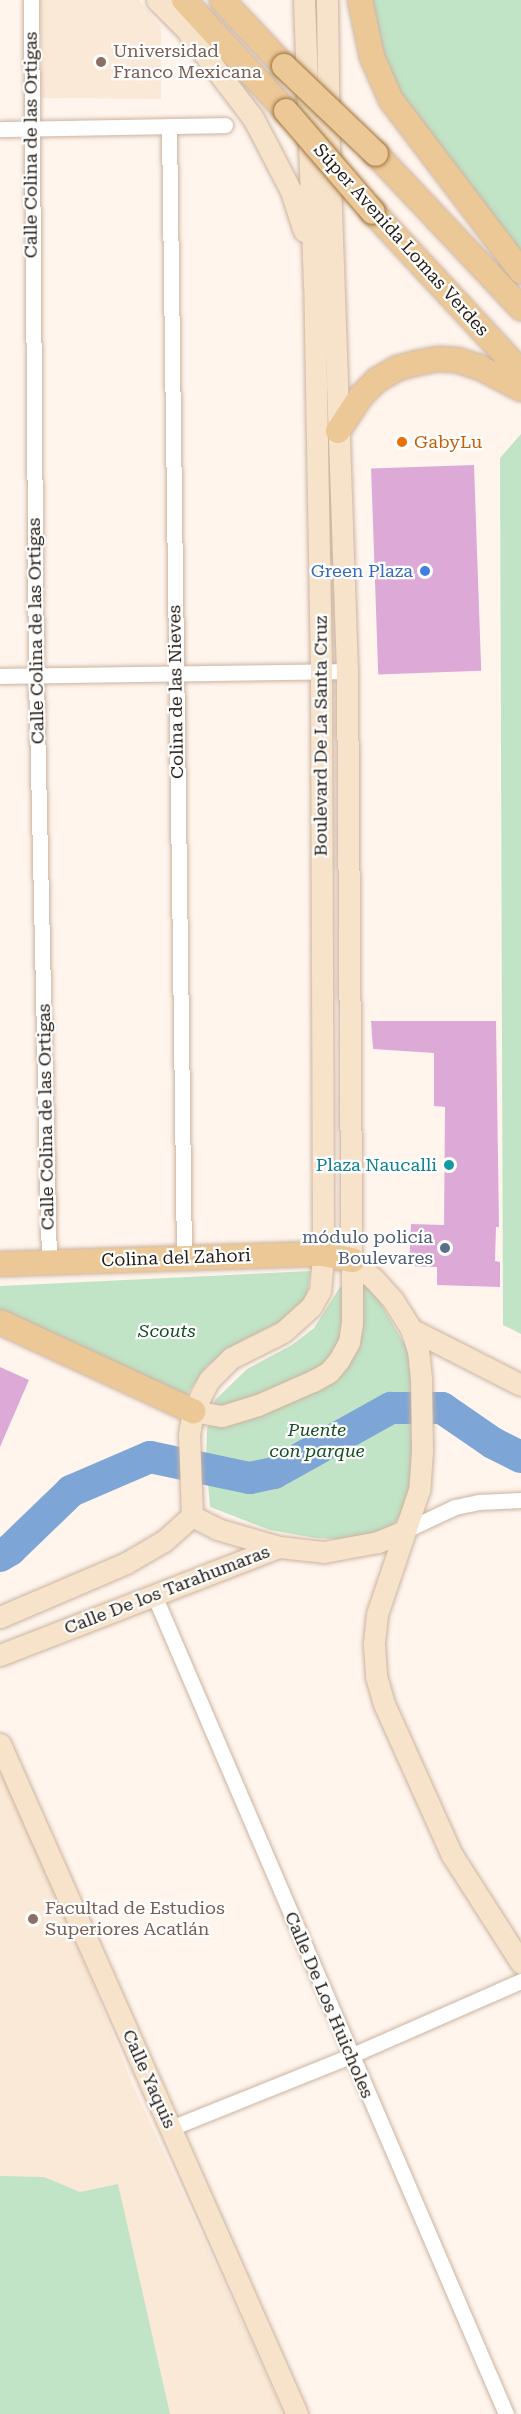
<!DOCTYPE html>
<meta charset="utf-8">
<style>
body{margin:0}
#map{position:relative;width:521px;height:2414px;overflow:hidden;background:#fff5ed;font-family:"Roboto Serif",serif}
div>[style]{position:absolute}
.education>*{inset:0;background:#fbe9d8}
.green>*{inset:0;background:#c1e3c6}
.river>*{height:32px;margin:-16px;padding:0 16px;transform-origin:16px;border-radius:16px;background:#7da5d6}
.building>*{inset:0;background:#ddaad8;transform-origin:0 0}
.roads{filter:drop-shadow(0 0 2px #cbb4a1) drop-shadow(0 0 2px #cbb4a1)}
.minor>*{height:15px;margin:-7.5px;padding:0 7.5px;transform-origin:7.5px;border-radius:7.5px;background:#fff}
.secondary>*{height:21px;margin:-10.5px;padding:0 10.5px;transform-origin:10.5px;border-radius:10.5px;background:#f6e3ca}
.primary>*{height:24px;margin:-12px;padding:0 12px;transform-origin:12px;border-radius:12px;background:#ecc896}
.bridges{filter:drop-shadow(0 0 2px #9e733b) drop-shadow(0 0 2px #9e733b)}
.primary-bridge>*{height:24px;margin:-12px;padding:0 12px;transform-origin:12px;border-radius:12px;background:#ecc896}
.dots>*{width:16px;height:16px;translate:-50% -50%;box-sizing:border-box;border:3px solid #fff;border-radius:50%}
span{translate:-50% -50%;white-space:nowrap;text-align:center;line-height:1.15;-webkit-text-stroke:4.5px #fff;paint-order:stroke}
.education-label{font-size:18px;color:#785e54}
.left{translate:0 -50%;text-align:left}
.street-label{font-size:18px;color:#231b14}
.food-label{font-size:18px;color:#c56008}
.shop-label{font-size:18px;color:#366cbe}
.right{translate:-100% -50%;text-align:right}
.culture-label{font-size:18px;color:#0d838f}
.service-label{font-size:18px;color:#4e5e75}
.park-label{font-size:18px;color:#144e24;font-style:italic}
</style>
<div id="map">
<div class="education">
<i style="clip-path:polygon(40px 0,139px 0,161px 27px,161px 99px,42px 98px)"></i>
<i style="clip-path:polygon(0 1752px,133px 2085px,284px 2414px,0 2414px)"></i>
</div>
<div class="green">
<i style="clip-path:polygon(370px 0,521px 0,521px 265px,396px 99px)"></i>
<i style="clip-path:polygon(521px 434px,521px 1334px,503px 1325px,500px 458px)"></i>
<i style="clip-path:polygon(311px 1271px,306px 1300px,287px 1318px,240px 1342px,207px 1366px,185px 1397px,0 1314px,0 1286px)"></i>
<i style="clip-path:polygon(355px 1273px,375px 1293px,412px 1357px,412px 1489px,405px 1510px,392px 1526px,354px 1540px,315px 1538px,270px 1530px,210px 1507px,206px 1462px,207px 1429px,215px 1400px,247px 1369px,292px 1345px,314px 1328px,340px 1287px)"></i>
<i style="clip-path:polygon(0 2176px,44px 2177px,80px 2192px,118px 2184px,170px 2414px,0 2414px)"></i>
</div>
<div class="river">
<i style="left:0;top:1556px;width:12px;rotate:-31deg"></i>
<i style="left:10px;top:1550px;width:85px;rotate:-44deg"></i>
<i style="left:71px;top:1491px;width:86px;rotate:-23.3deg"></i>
<i style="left:150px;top:1457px;width:102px;rotate:11.9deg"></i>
<i style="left:250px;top:1478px;width:25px;rotate:-12deg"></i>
<i style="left:274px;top:1473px;width:134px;rotate:-29.1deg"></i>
<i style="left:391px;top:1408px;width:51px"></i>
<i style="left:442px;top:1408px;width:62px;rotate:34.5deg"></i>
<i style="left:493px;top:1443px;width:31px;rotate:27deg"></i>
</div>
<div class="building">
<i style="left:474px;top:465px;width:206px;height:103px;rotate:88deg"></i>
<i style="clip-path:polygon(371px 1021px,496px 1021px,499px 1227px,496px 1227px,495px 1261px,500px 1262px,500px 1287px,437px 1285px,437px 1267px,409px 1266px,411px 1224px,444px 1225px,445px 1107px,434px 1106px,434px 1053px,373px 1049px)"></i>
<i style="clip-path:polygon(0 1367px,29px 1380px,0 1447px)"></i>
</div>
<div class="roads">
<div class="minor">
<i style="left:31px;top:0;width:676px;rotate:89.58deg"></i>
<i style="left:36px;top:676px;width:586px;rotate:88.73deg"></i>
<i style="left:169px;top:126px;width:1132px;rotate:89.24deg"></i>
<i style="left:0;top:129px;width:225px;rotate:-1deg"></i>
<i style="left:0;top:676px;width:347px;rotate:-0.8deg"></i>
<i style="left:404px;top:1531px;width:56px;rotate:-25.2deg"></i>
<i style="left:455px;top:1507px;width:25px;rotate:-12deg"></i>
<i style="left:479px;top:1502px;width:42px;rotate:-2.7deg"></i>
<i style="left:154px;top:1595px;width:891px;rotate:66.74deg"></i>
<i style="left:171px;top:2128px;width:193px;rotate:-21.9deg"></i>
<i style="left:350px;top:2056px;width:187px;rotate:-23.7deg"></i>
</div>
<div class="secondary">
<i style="left:157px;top:0;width:59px;rotate:45deg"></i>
<i style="left:189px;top:34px;width:106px;rotate:52.7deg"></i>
<i style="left:253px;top:118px;width:82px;rotate:62.5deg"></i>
<i style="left:291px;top:191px;width:42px;rotate:72deg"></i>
<i style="left:352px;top:1260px;width:29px;rotate:41deg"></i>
<i style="left:374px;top:1279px;width:28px;rotate:48deg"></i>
<i style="left:393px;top:1300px;width:34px;rotate:58deg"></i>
<i style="left:411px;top:1329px;width:22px;rotate:72deg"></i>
<i style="left:418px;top:1350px;width:29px;rotate:84deg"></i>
<i style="left:421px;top:1379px;width:72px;rotate:89.2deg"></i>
<i style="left:422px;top:1451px;width:39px;rotate:94deg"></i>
<i style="left:419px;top:1490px;width:131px;rotate:108.7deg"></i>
<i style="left:377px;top:1614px;width:31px;rotate:96deg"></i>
<i style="left:374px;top:1645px;width:31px;rotate:86deg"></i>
<i style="left:376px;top:1676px;width:29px;rotate:74deg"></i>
<i style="left:384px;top:1704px;width:166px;rotate:65.8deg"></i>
<i style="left:452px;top:1855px;width:128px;rotate:57.4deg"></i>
<i style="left:411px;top:1329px;width:123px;rotate:27deg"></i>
<i style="left:193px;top:1411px;width:29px;rotate:10deg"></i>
<i style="left:222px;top:1416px;width:38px;rotate:-17deg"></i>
<i style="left:258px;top:1405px;width:60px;rotate:-23.6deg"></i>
<i style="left:313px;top:1381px;width:18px;rotate:-29deg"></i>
<i style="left:329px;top:1372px;width:16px;rotate:-50deg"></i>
<i style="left:339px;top:1360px;width:21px;rotate:-61deg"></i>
<i style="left:349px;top:1342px;width:18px;rotate:-81deg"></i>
<i style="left:352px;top:1324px;width:653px;rotate:-90.44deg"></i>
<i style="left:347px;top:671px;width:520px;rotate:-91.98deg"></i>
<i style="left:329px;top:151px;width:151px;rotate:-90.8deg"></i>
<i style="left:192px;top:1516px;width:81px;rotate:-92.1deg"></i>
<i style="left:189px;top:1435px;width:24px;rotate:-81deg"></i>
<i style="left:193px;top:1411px;width:18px;rotate:-63deg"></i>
<i style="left:201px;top:1395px;width:17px;rotate:-62deg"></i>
<i style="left:209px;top:1380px;width:31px;rotate:-45deg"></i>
<i style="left:231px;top:1358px;width:58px;rotate:-26.6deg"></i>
<i style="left:283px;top:1332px;width:38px;rotate:-42deg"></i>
<i style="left:311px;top:1307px;width:18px;rotate:-61deg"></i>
<i style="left:320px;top:1291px;width:37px;rotate:-85deg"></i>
<i style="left:323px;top:1254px;width:583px;rotate:-90.2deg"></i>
<i style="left:321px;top:671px;width:386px;rotate:-91deg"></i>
<i style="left:314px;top:285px;width:285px;rotate:-92deg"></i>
<i style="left:192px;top:1516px;width:28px;rotate:27deg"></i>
<i style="left:217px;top:1529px;width:65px;rotate:16.2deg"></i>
<i style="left:279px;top:1547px;width:45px;rotate:6.3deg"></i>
<i style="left:324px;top:1552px;width:55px;rotate:-10.5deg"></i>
<i style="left:378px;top:1542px;width:28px;rotate:-23deg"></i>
<i style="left:0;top:1617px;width:137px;rotate:-23.2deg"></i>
<i style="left:126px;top:1563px;width:44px;rotate:-30.1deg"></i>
<i style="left:164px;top:1541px;width:38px;rotate:-42deg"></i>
<i style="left:0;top:1655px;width:299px;rotate:-21.2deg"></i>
<i style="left:0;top:1744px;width:733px;rotate:66.09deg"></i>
</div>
<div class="primary">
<i style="left:184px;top:0;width:151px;rotate:47.4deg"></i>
<i style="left:222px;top:0;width:91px;rotate:46.8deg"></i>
<i style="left:360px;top:0;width:58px;rotate:78.1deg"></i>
<i style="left:372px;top:57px;width:47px;rotate:66.2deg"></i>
<i style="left:391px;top:100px;width:215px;rotate:52.8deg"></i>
<i style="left:376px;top:154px;width:212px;rotate:46.7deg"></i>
<i style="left:373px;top:212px;width:218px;rotate:47.2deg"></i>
<i style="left:338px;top:431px;width:42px;rotate:-56.7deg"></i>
<i style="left:361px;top:396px;width:23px;rotate:-45deg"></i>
<i style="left:377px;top:380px;width:24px;rotate:-30deg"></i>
<i style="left:398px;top:368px;width:20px;rotate:-15deg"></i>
<i style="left:417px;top:363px;width:21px;rotate:-11deg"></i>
<i style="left:438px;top:359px;width:19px;rotate:3deg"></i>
<i style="left:457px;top:360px;width:25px;rotate:18deg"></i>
<i style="left:481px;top:368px;width:45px;rotate:27.7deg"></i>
<i style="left:0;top:1264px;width:323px;rotate:-1.8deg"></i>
<i style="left:323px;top:1254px;width:30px;rotate:12deg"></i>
<i style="left:0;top:1322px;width:213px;rotate:24.8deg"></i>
</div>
</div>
<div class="bridges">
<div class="primary-bridge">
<i style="left:284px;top:66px;width:127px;rotate:43.7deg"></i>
<i style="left:286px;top:111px;width:133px;rotate:49.3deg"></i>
</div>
</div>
<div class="dots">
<i style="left:101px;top:62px;background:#8d6e63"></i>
<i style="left:402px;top:442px;background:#e8710a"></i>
<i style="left:425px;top:571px;background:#3f7fe0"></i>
<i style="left:449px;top:1165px;background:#0f9aa8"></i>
<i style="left:445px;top:1248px;background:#5c6f8a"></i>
<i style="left:33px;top:1919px;background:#8d6e63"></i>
</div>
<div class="education-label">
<span class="left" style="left:113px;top:62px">Universidad<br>Franco Mexicana</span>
<span class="left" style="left:45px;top:1919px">Facultad de Estudios<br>Superiores Acatlán</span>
</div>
<div class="street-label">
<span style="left:31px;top:145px;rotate:-90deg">Calle Colina de las Ortigas</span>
<span style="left:401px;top:240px;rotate:48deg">Súper Avenida Lomas Verdes</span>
<span style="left:36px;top:631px;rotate:-91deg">Calle Colina de las Ortigas</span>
<span style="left:176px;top:692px;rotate:-91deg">Colina de las Nieves</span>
<span style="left:321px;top:736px;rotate:-90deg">Boulevard De La Santa Cruz</span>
<span style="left:46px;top:1117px;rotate:-91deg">Calle Colina de las Ortigas</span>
<span style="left:176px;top:1258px;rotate:-2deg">Colina del Zahori</span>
<span style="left:167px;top:1590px;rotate:-21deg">Calle De los Tarahumaras</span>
<span style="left:329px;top:2005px;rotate:67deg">Calle De Los Huicholes</span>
<span style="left:149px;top:2079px;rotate:66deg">Calle Yaquis</span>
</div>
<div class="food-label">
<span class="left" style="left:414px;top:442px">GabyLu</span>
</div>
<div class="shop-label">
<span class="right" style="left:413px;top:571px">Green Plaza</span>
</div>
<div class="culture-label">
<span class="right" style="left:437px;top:1165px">Plaza Naucalli</span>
</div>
<div class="service-label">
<span class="right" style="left:433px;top:1248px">módulo policía<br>Boulevares</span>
</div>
<div class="park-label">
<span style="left:167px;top:1331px">Scouts</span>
<span style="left:317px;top:1441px">Puente<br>con parque</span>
</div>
</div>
